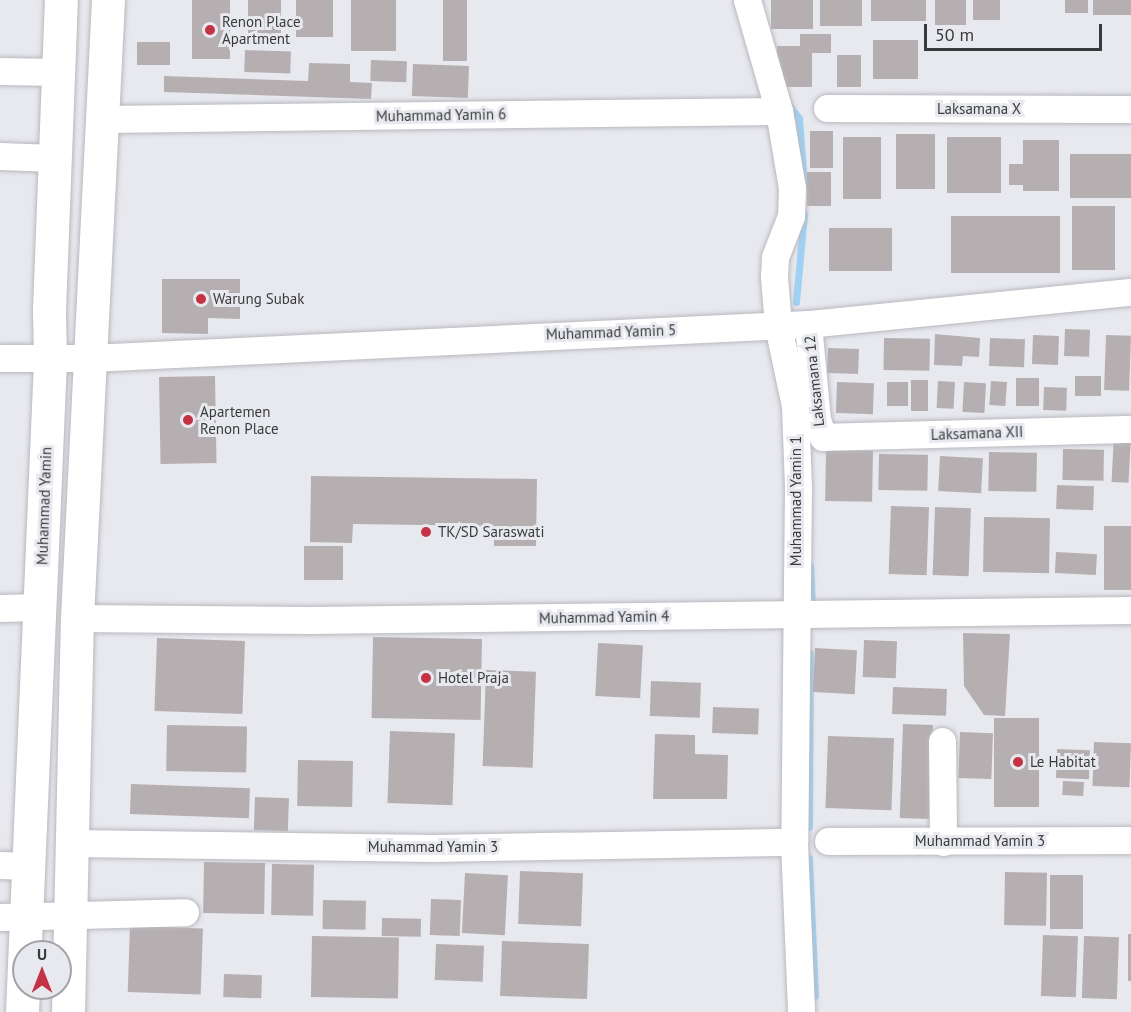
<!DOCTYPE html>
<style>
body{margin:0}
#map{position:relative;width:1131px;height:1012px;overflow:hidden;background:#e8e9ef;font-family:"PT Sans",sans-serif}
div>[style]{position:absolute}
.stream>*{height:7px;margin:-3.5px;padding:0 3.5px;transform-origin:3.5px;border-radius:3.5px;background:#9fd1f3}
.building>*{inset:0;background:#b6afb2;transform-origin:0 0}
.roads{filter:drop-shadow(0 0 2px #b8b8be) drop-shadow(0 0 2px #b8b8be)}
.minor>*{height:27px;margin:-13.5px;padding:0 13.5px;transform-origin:13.5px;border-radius:13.5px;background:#fff}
.major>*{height:33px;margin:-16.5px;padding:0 16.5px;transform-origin:16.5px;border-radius:16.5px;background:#fff}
.dots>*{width:16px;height:16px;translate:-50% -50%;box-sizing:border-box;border:3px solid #e8e9ef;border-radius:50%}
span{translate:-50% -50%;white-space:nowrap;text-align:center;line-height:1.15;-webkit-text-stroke:6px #e8e9ef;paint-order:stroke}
.poi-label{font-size:15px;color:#393a3c}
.left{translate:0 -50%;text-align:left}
.street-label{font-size:15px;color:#393a3c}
.north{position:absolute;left:12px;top:940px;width:60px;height:60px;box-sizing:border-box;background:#e8e9ef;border:2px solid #a2a3a7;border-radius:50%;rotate:0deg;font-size:16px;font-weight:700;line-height:24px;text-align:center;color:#393a3c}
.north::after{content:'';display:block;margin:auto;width:21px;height:27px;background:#c33345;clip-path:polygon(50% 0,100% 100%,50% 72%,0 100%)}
.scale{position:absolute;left:924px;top:24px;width:178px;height:27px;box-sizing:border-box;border:3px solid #393a3c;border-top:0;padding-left:8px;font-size:18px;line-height:21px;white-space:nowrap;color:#393a3c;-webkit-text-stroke:4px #e8e9ef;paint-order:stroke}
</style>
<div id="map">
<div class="stream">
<i style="left:788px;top:104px;width:18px;rotate:52deg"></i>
<i style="left:799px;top:118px;width:67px;rotate:85.7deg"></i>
<i style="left:796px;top:302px;width:88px;rotate:-84.8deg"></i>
<i style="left:810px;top:565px;width:35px;rotate:87deg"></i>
<i style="left:809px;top:827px;width:174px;rotate:-89.7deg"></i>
<i style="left:809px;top:858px;width:138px;rotate:87.5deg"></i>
</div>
<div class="building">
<i style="left:192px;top:0;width:38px;height:59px"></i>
<i style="left:248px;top:0;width:33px;height:41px"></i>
<i style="left:296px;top:0;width:37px;height:37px"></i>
<i style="left:351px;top:0;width:45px;height:51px"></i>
<i style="left:443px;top:0;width:24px;height:61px"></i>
<i style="left:771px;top:0;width:42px;height:29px"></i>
<i style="left:820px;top:0;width:42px;height:26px"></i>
<i style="left:871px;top:0;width:55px;height:21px"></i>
<i style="left:935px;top:0;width:31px;height:25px"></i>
<i style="left:973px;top:0;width:27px;height:20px"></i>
<i style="left:1065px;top:0;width:23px;height:13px"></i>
<i style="left:1093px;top:0;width:38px;height:15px"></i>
<i style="clip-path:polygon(800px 34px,831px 34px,831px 53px,812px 53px,812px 87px,777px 87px,777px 46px,800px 46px)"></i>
<i style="left:873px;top:40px;width:45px;height:39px"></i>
<i style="left:137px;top:42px;width:33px;height:23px"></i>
<i style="left:245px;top:50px;width:46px;height:22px;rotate:2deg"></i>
<i style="left:837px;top:55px;width:24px;height:32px"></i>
<i style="left:371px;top:60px;width:36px;height:21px;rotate:2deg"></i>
<i style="clip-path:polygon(309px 63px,350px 64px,350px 82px,372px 83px,371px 99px,164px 92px,164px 76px,308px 81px)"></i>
<i style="left:413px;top:64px;width:56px;height:32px;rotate:2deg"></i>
<i style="left:810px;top:131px;width:23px;height:37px"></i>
<i style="left:896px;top:134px;width:39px;height:55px"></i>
<i style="left:843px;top:137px;width:38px;height:62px"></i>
<i style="left:947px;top:137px;width:54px;height:56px"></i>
<i style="clip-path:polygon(1023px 140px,1059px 140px,1059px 191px,1023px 191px,1023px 185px,1009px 185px,1009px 164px,1023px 164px)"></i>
<i style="left:1070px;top:154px;width:61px;height:44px"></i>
<i style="left:807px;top:172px;width:24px;height:34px"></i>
<i style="left:1072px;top:206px;width:43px;height:64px"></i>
<i style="left:951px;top:216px;width:109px;height:57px"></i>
<i style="left:829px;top:228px;width:63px;height:43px"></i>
<i style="clip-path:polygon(162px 279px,240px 279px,240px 319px,208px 318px,208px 334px,162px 333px)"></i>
<i style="left:1065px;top:329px;width:25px;height:27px;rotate:2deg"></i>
<i style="clip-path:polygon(935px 334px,980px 338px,979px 357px,963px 356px,962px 366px,934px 365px)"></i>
<i style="left:1033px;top:335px;width:26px;height:29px;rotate:2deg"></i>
<i style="left:1106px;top:335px;width:25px;height:55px;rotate:2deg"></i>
<i style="left:884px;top:338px;width:46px;height:32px;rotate:1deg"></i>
<i style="left:990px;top:338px;width:35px;height:28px;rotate:2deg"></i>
<i style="left:828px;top:348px;width:31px;height:25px;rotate:2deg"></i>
<i style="left:215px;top:376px;width:87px;height:56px;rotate:89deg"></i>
<i style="left:1075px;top:376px;width:26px;height:20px"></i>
<i style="left:1016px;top:378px;width:23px;height:28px"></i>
<i style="left:911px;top:380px;width:17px;height:31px"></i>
<i style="left:938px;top:381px;width:17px;height:27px;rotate:3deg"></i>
<i style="left:991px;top:381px;width:16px;height:24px;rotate:4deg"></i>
<i style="left:837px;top:382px;width:37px;height:31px;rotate:2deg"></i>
<i style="left:887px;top:382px;width:21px;height:24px"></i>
<i style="left:964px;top:382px;width:22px;height:30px;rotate:3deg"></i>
<i style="left:1044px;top:387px;width:23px;height:23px;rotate:2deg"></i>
<i style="left:1114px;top:435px;width:17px;height:47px;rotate:3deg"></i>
<i style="left:1063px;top:449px;width:41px;height:31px;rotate:1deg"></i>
<i style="left:826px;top:450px;width:47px;height:51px;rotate:1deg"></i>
<i style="left:989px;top:452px;width:48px;height:39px;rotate:1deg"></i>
<i style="left:879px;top:454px;width:49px;height:36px;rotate:1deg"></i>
<i style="left:940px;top:456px;width:43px;height:35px;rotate:3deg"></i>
<i style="clip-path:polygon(311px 476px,537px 479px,536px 546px,494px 546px,494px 526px,353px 524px,352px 543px,310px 542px)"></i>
<i style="left:1057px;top:485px;width:37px;height:24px;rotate:2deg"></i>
<i style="left:891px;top:506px;width:38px;height:68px;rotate:2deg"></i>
<i style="left:935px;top:507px;width:36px;height:68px;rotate:2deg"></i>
<i style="left:984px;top:517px;width:66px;height:55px;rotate:1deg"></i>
<i style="left:1104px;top:526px;width:27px;height:64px"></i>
<i style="left:304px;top:546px;width:39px;height:34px"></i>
<i style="left:1056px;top:552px;width:41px;height:21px;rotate:3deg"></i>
<i style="clip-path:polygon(963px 633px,1010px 634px,1005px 716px,984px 715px,964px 686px)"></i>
<i style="left:373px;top:637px;width:109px;height:81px;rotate:1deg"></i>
<i style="left:157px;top:638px;width:88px;height:73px;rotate:2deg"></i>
<i style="left:864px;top:640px;width:33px;height:37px;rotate:2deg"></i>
<i style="left:598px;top:643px;width:45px;height:53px;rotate:3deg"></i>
<i style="left:815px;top:648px;width:42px;height:44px;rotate:3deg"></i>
<i style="left:486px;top:670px;width:50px;height:96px;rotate:2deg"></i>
<i style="left:651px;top:681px;width:50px;height:35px;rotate:2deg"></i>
<i style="left:893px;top:687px;width:54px;height:27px;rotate:2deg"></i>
<i style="left:713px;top:707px;width:46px;height:26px;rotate:2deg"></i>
<i style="left:994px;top:718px;width:45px;height:89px"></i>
<i style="left:903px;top:724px;width:30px;height:94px;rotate:2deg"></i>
<i style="left:167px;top:725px;width:80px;height:46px;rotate:1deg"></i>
<i style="left:390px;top:731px;width:65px;height:72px;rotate:2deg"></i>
<i style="left:960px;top:732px;width:33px;height:46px;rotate:2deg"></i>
<i style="clip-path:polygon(655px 734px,695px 735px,695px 754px,728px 755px,727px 799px,653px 799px)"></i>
<i style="left:828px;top:736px;width:66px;height:72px;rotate:2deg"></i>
<i style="left:1094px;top:742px;width:37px;height:44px;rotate:2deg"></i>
<i style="left:1057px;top:749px;width:33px;height:29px;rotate:2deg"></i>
<i style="left:298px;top:760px;width:55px;height:46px;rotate:1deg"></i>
<i style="left:1063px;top:781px;width:21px;height:14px;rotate:3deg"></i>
<i style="left:131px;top:784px;width:119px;height:30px;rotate:2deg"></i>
<i style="left:255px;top:797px;width:34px;height:33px;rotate:2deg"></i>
<i style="left:204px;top:862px;width:61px;height:51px;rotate:1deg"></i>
<i style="left:272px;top:864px;width:42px;height:51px;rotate:1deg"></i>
<i style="left:520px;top:871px;width:63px;height:53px;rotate:2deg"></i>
<i style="left:1005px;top:872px;width:42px;height:53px;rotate:1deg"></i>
<i style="left:465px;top:873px;width:43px;height:60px;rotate:3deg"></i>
<i style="left:1050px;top:875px;width:33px;height:54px"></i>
<i style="left:431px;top:899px;width:30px;height:36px;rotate:2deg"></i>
<i style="left:323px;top:900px;width:43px;height:29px;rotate:1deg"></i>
<i style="left:382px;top:918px;width:39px;height:18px;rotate:1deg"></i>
<i style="left:130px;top:926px;width:73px;height:66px;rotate:2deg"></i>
<i style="left:1128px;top:934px;width:3px;height:47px"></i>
<i style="left:1043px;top:935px;width:35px;height:61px;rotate:2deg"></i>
<i style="left:312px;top:936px;width:87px;height:61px;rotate:1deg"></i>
<i style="left:1084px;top:936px;width:35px;height:62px;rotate:2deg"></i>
<i style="left:502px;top:941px;width:87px;height:55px;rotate:2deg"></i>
<i style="left:436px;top:944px;width:48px;height:36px;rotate:2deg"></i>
<i style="left:224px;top:974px;width:38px;height:23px;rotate:2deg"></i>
</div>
<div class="roads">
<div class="minor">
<i style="left:747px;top:0;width:116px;rotate:73.9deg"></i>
<i style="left:779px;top:111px;width:78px;rotate:80.4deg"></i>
<i style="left:792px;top:188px;width:28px;rotate:92deg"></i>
<i style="left:791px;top:216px;width:44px;rotate:111.3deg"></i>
<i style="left:775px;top:257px;width:20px;rotate:93deg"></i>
<i style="left:774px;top:277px;width:49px;rotate:85.3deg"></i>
<i style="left:778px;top:326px;width:82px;rotate:78deg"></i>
<i style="left:795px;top:406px;width:81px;rotate:87.9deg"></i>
<i style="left:798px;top:487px;width:355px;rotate:90.6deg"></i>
<i style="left:794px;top:842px;width:170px;rotate:87.6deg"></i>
<i style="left:0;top:71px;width:58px;rotate:1deg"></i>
<i style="left:827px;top:108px;width:304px;rotate:0.2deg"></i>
<i style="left:104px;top:119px;width:675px;rotate:-0.68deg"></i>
<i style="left:0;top:156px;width:55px;rotate:2.1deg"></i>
<i style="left:808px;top:324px;width:95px;rotate:84.6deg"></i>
<i style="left:817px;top:419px;width:19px;rotate:72deg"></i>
<i style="left:823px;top:437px;width:308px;rotate:-1.5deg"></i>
<i style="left:0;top:358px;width:90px"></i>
<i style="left:90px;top:358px;width:719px;rotate:-2.71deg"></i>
<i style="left:808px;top:324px;width:325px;rotate:-5.7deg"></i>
<i style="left:0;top:608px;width:40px;rotate:-1.4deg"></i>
<i style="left:77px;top:618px;width:232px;rotate:0.5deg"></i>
<i style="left:309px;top:620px;width:822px;rotate:-0.7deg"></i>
<i style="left:942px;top:741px;width:101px;rotate:89.4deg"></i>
<i style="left:828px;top:841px;width:303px;rotate:-0.2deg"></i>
<i style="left:72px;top:843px;width:361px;rotate:0.8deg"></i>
<i style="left:433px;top:848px;width:361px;rotate:-1deg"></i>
<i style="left:0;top:865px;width:29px;rotate:2deg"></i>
<i style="left:0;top:917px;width:185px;rotate:-1.5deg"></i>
</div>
<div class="major">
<i style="left:22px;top:1012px;width:654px;rotate:-87.54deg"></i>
<i style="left:50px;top:359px;width:49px;rotate:-91.2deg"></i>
<i style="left:49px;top:310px;width:310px;rotate:-87.8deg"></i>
<i style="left:68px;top:1012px;width:394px;rotate:-88.7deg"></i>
<i style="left:77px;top:618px;width:619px;rotate:-87.13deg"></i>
</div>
</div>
<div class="dots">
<i style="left:210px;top:30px;background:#c33345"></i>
<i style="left:201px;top:299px;background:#c33345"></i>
<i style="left:188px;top:420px;background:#c33345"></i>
<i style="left:426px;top:532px;background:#c33345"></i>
<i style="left:426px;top:678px;background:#c33345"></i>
<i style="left:1018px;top:762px;background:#c33345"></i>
</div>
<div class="poi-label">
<span class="left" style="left:222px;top:30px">Renon Place<br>Apartment</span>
<span class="left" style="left:213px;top:299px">Warung Subak</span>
<span class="left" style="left:200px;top:420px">Apartemen<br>Renon Place</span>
<span class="left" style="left:438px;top:532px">TK/SD Saraswati</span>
<span class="left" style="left:438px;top:678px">Hotel Praja</span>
<span class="left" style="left:1030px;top:762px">Le Habitat</span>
</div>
<div class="street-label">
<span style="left:979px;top:109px">Laksamana X</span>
<span style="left:441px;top:115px;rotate:-1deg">Muhammad Yamin 6</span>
<span style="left:611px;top:332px;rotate:-2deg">Muhammad Yamin 5</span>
<span style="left:814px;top:381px;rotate:-96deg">Laksamana 12</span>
<span style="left:977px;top:433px;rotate:-2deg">Laksamana XII</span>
<span style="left:796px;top:501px;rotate:-90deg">Muhammad Yamin 1</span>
<span style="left:44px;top:506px;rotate:-88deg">Muhammad Yamin</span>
<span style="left:604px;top:617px;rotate:-1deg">Muhammad Yamin 4</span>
<span style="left:980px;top:841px">Muhammad Yamin 3</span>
<span style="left:433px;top:847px">Muhammad Yamin 3</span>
</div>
<div class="north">U</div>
<div class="scale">50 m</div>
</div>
